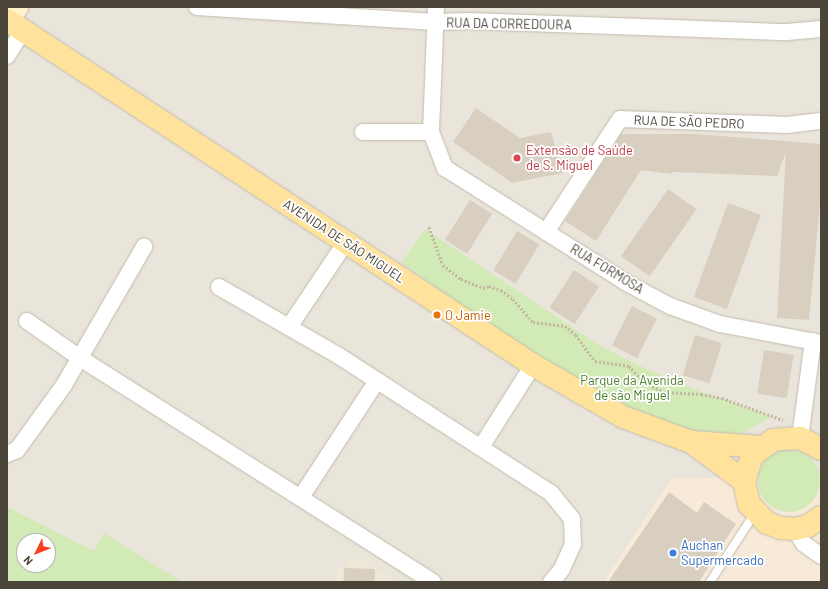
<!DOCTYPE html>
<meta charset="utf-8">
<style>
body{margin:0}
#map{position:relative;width:828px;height:589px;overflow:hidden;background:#f6f3ec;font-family:Barlow,sans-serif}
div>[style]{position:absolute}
.residential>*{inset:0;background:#eae5da}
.commercial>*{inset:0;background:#f7ead8}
.education>*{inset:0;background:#efe8d6}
.green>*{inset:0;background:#d2eab5}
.round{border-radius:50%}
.building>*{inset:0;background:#d8cfc1;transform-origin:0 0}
.path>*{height:2.5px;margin-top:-1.25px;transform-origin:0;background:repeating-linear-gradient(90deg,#c4b79f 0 2px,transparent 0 4px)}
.roads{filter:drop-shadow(0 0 1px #c2bbae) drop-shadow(0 0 1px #c2bbae)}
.lane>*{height:8px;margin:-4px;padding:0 4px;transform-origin:4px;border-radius:4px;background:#fff}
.street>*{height:16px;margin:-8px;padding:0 8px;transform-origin:8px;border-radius:8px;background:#fff}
.secondary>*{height:22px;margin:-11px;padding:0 11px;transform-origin:11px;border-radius:11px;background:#fff3cd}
.primary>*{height:22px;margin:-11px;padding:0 11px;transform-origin:11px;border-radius:11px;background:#ffe39c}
.dots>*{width:11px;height:11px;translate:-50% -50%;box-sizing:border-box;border:2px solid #fff;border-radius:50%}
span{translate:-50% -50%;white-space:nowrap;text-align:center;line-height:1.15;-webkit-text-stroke:3.5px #fff;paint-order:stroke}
.street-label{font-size:13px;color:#4b4439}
.health-label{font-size:13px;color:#be3a42}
.left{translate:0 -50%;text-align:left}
.food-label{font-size:13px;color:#c56008}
.park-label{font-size:13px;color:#4a7f2a}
.shop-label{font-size:13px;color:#366cbe}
.frame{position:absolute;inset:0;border:8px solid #4b4439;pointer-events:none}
.north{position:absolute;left:16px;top:533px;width:40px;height:40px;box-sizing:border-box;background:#fff;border:1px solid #b7b4b0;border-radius:50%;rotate:227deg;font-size:11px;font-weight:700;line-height:16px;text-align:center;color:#4b4439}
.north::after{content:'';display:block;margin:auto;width:14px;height:18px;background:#fc3f1d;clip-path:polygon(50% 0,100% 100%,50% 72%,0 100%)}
</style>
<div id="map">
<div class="residential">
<i style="clip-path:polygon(evenodd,7px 7px,821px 7px,821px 480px,672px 478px,604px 582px,7px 582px,7px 7px,24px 541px,48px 541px,48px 565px,24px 565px,24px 541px)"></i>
</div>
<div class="commercial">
<i style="clip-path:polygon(672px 478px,821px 480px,821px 582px,604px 582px)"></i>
</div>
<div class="education">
<i style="clip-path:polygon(357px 558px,364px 560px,394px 582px,336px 582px,337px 568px,344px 568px,350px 560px)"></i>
</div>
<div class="green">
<i style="clip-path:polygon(425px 229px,597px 344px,638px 365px,691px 388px,771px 417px,738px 436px,703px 437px,623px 410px,481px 319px,402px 263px)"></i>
<i class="round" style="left:758px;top:450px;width:62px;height:62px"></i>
<i style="clip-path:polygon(evenodd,7px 507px,94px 551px,104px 533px,182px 582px,7px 582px,7px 507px,24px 541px,48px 541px,48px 565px,24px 565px,24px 541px)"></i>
</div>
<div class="building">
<i style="clip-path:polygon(476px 108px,520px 138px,551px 132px,563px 173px,512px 183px,453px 142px)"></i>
<i style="clip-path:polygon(621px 134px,697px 134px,821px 144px,821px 193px,809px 320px,777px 318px,786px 152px,777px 176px,672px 172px,672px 174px,641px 170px,596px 241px,565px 221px)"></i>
<i style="left:668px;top:189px;width:35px;height:82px;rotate:35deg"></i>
<i style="left:470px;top:200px;width:26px;height:47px;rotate:32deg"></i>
<i style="left:728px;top:203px;width:35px;height:100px;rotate:20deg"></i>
<i style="left:517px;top:231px;width:26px;height:46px;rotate:31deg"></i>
<i style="left:574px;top:270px;width:30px;height:45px;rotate:33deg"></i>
<i style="left:632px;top:306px;width:28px;height:44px;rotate:27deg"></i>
<i style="left:695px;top:335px;width:28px;height:42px;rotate:17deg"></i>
<i style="left:764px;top:350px;width:30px;height:44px;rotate:9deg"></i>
<i style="clip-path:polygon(669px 492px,697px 513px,704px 502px,736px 524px,699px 582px,608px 582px)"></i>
<i style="left:344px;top:568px;width:31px;height:14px;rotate:2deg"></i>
</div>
<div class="path">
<i style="left:429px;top:227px;width:40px;rotate:69.8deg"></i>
<i style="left:443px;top:265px;width:23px;rotate:38deg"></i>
<i style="left:461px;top:279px;width:24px;rotate:22deg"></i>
<i style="left:483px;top:288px;width:6px;rotate:-18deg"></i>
<i style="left:489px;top:286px;width:13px;rotate:18deg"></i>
<i style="left:501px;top:290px;width:15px;rotate:37deg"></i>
<i style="left:513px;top:299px;width:30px;rotate:49deg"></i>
<i style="left:533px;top:322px;width:32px;rotate:7deg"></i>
<i style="left:565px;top:326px;width:14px;rotate:39deg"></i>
<i style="left:576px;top:335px;width:32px;rotate:54deg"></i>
<i style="left:595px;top:361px;width:34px;rotate:8deg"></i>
<i style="left:629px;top:366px;width:23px;rotate:47deg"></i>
<i style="left:645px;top:383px;width:21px;rotate:25deg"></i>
<i style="left:664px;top:392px;width:37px;rotate:3deg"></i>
<i style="left:701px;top:394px;width:21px;rotate:11deg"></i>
<i style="left:722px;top:398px;width:65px;rotate:19.8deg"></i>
</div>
<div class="roads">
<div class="lane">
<i style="left:710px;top:582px;width:82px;rotate:-56.9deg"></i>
</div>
<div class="street">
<i style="left:197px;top:7px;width:239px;rotate:3.6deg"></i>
<i style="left:436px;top:22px;width:32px;rotate:-2deg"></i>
<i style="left:468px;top:21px;width:319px;rotate:2deg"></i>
<i style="left:787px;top:32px;width:34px;rotate:-5deg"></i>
<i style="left:436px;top:7px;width:125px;rotate:92.3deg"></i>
<i style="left:431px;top:132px;width:39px;rotate:69deg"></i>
<i style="left:445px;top:168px;width:213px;rotate:32.3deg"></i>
<i style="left:625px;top:282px;width:51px;rotate:28.1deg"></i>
<i style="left:670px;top:306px;width:53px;rotate:19.8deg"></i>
<i style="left:720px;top:324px;width:103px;rotate:10.7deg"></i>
<i style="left:7px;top:56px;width:31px;rotate:-58deg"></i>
<i style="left:363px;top:132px;width:68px"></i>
<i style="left:546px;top:232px;width:135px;rotate:-56.8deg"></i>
<i style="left:620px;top:119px;width:167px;rotate:2.1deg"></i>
<i style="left:787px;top:125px;width:34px;rotate:-7deg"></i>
<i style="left:219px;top:287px;width:138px;rotate:29.9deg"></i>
<i style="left:339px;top:356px;width:252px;rotate:32.9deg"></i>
<i style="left:551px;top:493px;width:33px;rotate:51deg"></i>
<i style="left:572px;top:519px;width:25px;rotate:88deg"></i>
<i style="left:573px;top:544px;width:27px;rotate:114deg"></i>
<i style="left:562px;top:569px;width:17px;rotate:130deg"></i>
<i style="left:27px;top:321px;width:65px;rotate:34.9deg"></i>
<i style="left:80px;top:358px;width:418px;rotate:32.4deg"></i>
<i style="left:289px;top:327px;width:102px;rotate:-56.2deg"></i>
<i style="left:800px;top:438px;width:98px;rotate:-82.4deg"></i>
<i style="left:481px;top:447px;width:97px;rotate:-57.6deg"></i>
<i style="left:7px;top:454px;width:11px;rotate:-22deg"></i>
<i style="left:17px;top:450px;width:80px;rotate:-54.1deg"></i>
<i style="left:64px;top:385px;width:160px;rotate:-59.9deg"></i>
<i style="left:301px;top:497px;width:139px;rotate:-56.8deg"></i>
<i style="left:795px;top:529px;width:17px;rotate:59deg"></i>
<i style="left:804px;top:544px;width:21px;rotate:35deg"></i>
</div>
<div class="secondary">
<i style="left:8px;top:21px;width:17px;rotate:-57deg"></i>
</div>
<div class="primary">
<i style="left:7px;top:20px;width:629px;rotate:33.26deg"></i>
<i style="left:533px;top:365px;width:104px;rotate:30deg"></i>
<i style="left:623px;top:417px;width:72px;rotate:20.2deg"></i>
<i style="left:691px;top:442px;width:66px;rotate:36.3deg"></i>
<i style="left:692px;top:442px;width:70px;rotate:4.1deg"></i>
<i style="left:821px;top:449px;width:24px;rotate:-152deg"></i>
<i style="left:800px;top:438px;width:27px;rotate:176deg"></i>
<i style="left:773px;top:440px;width:26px;rotate:143deg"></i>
<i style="left:752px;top:456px;width:26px;rotate:108deg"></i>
<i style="left:744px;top:481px;width:24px;rotate:78deg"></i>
<i style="left:749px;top:504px;width:26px;rotate:47deg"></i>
<i style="left:767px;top:523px;width:15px;rotate:20deg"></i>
<i style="left:781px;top:528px;width:14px;rotate:4deg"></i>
<i style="left:795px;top:529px;width:13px;rotate:-13deg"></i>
<i style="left:808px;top:526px;width:16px;rotate:-35deg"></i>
</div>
</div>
<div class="dots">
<i style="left:517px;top:158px;background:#e0444e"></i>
<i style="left:437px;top:315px;background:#e8710a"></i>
<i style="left:673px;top:553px;background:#3f7fe0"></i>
</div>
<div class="street-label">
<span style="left:509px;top:24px;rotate:1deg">RUA DA CORREDOURA</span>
<span style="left:689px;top:122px;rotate:2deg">RUA DE SÃO PEDRO</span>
<span style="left:344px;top:241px;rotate:33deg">AVENIDA DE SÃO MIGUEL</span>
<span style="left:607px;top:269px;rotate:31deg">RUA FORMOSA</span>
</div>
<div class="health-label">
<span class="left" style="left:526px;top:158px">Extensão de Saúde<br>de S. Miguel</span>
</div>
<div class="food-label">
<span class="left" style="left:445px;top:315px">O Jamie</span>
</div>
<div class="park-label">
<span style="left:632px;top:388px">Parque da Avenida<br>de são Miguel</span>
</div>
<div class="shop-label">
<span class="left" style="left:681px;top:553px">Auchan<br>Supermercado</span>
</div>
<div class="frame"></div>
<div class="north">N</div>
</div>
